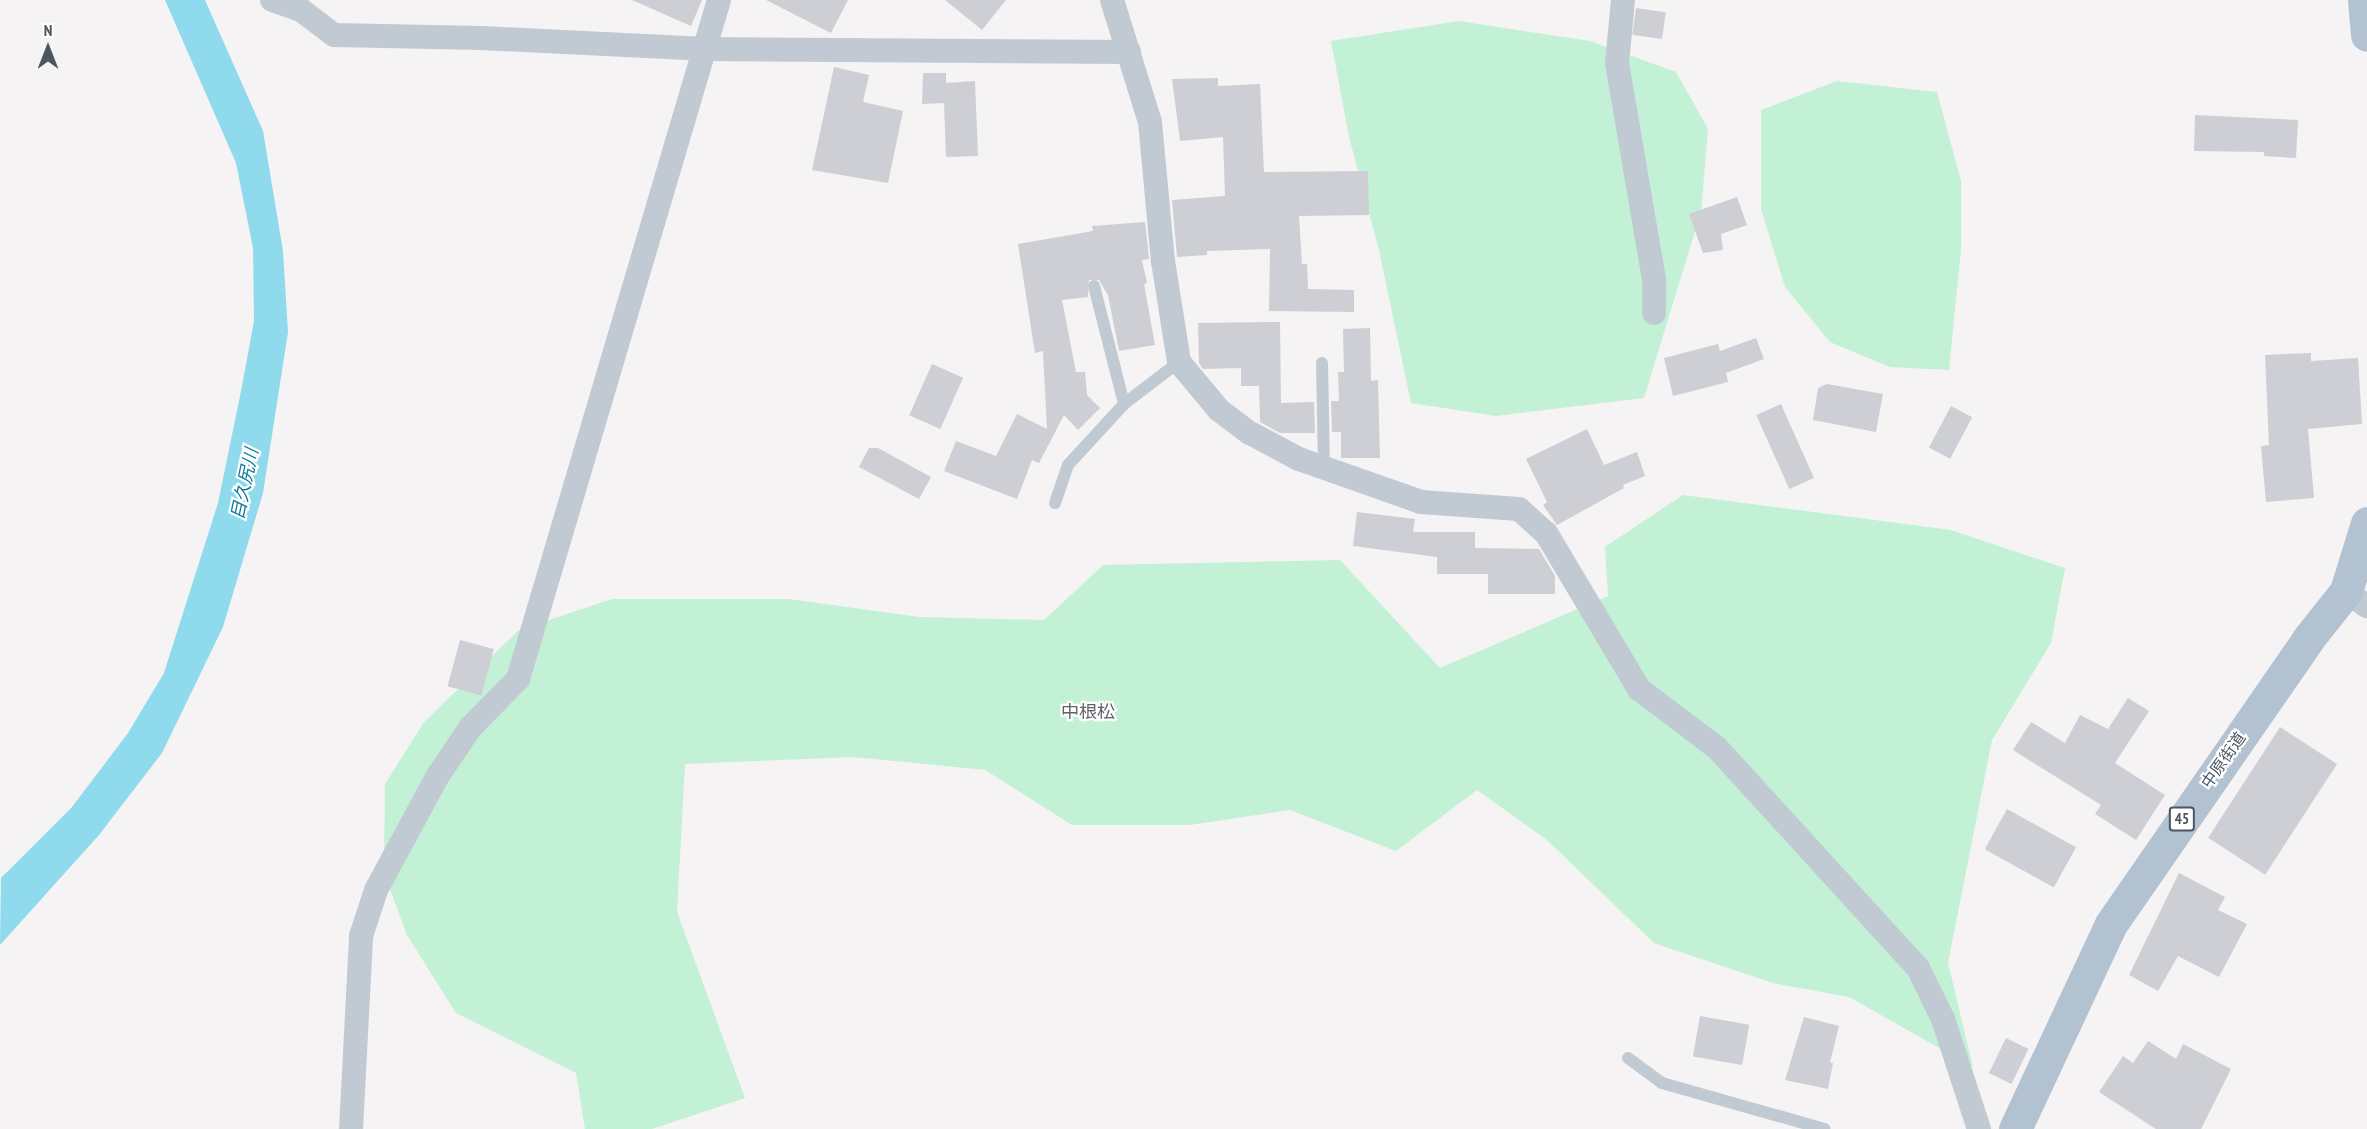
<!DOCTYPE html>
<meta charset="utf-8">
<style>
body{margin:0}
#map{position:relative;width:2367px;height:1129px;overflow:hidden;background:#f5f3f3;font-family:"PT Sans Narrow","Noto Sans JP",sans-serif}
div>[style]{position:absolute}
.green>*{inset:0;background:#c3f1d5}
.water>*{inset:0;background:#90daee}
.building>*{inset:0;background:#cdcfd5;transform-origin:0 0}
.lane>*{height:12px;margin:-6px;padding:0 6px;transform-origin:6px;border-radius:6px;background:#c1cad2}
.street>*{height:24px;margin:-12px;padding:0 12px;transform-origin:12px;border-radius:12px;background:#c1cad2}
.primary>*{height:33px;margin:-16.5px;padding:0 16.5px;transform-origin:16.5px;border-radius:16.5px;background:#b3c2d1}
span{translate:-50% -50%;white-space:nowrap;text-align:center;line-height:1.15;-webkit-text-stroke:4.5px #fff;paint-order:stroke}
.shield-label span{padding:2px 4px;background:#fff;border:2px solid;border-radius:4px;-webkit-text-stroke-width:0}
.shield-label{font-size:15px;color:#4a5661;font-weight:700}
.street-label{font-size:16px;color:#4a5661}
.water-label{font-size:18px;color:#0c7c9b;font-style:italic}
.neighbourhood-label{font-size:18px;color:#5f6368}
.north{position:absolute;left:18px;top:18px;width:60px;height:60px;-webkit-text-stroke:4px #fff;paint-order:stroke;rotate:0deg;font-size:16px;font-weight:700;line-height:24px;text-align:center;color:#4a5661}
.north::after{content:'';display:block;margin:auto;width:21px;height:27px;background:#4a5661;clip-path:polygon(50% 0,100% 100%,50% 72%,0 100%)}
</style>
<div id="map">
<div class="green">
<i style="clip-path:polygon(1459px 21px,1590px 41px,1676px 72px,1708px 129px,1701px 212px,1644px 398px,1496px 416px,1411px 403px,1379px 250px,1349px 137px,1331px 41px)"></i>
<i style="clip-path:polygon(1837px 81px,1937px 92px,1961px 181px,1961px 249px,1949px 370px,1890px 367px,1830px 342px,1785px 287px,1761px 209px,1761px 110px)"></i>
<i style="clip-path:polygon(1683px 495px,1951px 530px,2065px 568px,2051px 643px,1992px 740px,1948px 963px,1973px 1067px,1849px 997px,1773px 983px,1654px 943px,1547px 840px,1477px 790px,1396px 851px,1290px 810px,1190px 825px,1072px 825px,985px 770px,854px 757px,685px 764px,677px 912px,745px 1098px,652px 1129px,585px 1129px,576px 1073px,456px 1013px,407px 935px,384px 873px,385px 784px,424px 722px,519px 630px,612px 599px,789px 599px,919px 617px,1044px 620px,1103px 565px,1340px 560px,1440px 668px,1608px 596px,1605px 547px)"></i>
</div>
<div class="water">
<i style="clip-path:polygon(165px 0,205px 0,263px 131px,283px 251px,288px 332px,263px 493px,223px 627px,162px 753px,99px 835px,0 945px,1px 878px,72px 807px,128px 733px,164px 673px,218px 503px,242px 386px,254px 321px,253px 248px,236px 163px)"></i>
</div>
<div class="building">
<i style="clip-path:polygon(632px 0,702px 0,691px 26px)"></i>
<i style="clip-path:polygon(766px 0,848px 0,831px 33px)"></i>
<i style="clip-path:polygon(945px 0,1006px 0,982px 30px)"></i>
<i style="left:1636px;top:8px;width:30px;height:27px;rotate:8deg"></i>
<i style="clip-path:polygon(834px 67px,869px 75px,863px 102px,903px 111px,888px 183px,812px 170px)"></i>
<i style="clip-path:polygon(923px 73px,946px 73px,946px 83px,975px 81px,978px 156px,946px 157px,944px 103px,922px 104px)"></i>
<i style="clip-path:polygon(1218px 78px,1218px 86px,1260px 84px,1264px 172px,1368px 171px,1369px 215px,1299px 216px,1302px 264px,1307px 264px,1308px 289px,1354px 290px,1354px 312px,1269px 311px,1270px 249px,1207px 251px,1207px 255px,1177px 257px,1172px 200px,1225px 196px,1223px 137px,1180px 141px,1172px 79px)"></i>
<i style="clip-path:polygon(2195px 115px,2298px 120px,2296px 158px,2264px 156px,2264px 152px,2194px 151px)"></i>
<i style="clip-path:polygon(1737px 197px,1747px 225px,1721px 234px,1723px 250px,1703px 253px,1689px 214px)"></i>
<i style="clip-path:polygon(1145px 222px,1149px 259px,1142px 260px,1147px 283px,1144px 284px,1155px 345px,1119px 351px,1108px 295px,1099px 280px,1089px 280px,1088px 297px,1062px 300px,1076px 372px,1085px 372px,1087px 395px,1100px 408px,1078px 430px,1064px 415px,1039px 463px,1032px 460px,1017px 499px,944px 471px,956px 441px,996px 456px,1017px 414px,1047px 429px,1043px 351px,1035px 353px,1018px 244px,1093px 231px,1092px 226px)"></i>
<i style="clip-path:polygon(1280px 322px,1281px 403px,1314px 402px,1315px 433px,1280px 433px,1260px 422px,1259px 386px,1241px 386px,1241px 368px,1203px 369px,1199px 363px,1198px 323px)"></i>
<i style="clip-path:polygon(1370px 328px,1371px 381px,1378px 380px,1380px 458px,1341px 458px,1341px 432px,1332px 432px,1331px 401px,1339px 401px,1338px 372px,1344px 372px,1343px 329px)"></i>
<i style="clip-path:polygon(1756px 338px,1764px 359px,1726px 373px,1728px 382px,1673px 396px,1664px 358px,1718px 344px,1720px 351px)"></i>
<i style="clip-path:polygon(2311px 353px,2311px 361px,2358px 358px,2362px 424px,2308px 429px,2314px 498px,2266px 502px,2261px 446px,2269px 445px,2265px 355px)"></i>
<i style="left:932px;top:364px;width:34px;height:56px;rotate:24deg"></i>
<i style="clip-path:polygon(1827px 384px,1883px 394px,1876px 432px,1813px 420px,1818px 388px)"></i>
<i style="left:1781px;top:404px;width:81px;height:27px;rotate:66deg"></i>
<i style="left:1951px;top:406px;width:24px;height:47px;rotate:28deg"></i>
<i style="clip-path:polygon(1587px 429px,1604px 465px,1637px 452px,1645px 476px,1623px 485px,1624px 488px,1557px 525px,1543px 505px,1547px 502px,1526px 459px)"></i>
<i style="clip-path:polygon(869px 448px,878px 448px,931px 477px,919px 499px,859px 467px)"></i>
<i style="clip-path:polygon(1357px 512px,1415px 519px,1413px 532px,1475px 532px,1475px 548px,1539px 549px,1555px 576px,1555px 594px,1488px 594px,1488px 574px,1437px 574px,1437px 557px,1353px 546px)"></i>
<i style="left:460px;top:640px;width:35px;height:48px;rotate:15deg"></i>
<i style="clip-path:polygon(2128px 698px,2149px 711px,2115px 763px,2165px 795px,2136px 840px,2095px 814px,2101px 805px,2013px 750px,2031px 722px,2065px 743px,2080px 715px,2108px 729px)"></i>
<i style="left:2280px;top:727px;width:68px;height:132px;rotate:33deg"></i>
<i style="left:2007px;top:809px;width:79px;height:46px;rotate:29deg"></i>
<i style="clip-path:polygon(2179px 873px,2225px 897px,2218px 910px,2247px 924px,2219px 977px,2178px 956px,2158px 991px,2129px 975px)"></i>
<i style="left:1700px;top:1016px;width:50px;height:41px;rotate:10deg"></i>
<i style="clip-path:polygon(1804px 1017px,1839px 1026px,1830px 1062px,1833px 1063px,1828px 1089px,1785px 1080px)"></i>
<i style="left:2006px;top:1038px;width:25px;height:39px;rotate:26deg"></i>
<i style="clip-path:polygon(2148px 1041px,2176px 1059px,2183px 1044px,2231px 1069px,2201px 1129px,2156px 1129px,2099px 1092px,2123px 1056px,2133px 1063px)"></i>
</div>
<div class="lane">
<i style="left:1094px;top:286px;width:122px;rotate:75.7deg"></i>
<i style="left:1322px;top:363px;width:104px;rotate:88.9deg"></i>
<i style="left:1055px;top:503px;width:40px;rotate:-71.1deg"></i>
<i style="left:1068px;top:465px;width:83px;rotate:-47.4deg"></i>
<i style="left:1124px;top:404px;width:69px;rotate:-37.4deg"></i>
<i style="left:1628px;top:1058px;width:42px;rotate:36.3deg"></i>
<i style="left:1662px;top:1083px;width:169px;rotate:15.8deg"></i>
</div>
<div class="street">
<i style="left:272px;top:0;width:31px;rotate:19deg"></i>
<i style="left:301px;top:10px;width:41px;rotate:37.1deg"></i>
<i style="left:334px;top:35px;width:147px;rotate:1.2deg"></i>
<i style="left:481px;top:38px;width:221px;rotate:2.8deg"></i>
<i style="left:702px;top:49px;width:427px;rotate:0.4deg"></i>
<i style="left:1112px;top:0;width:128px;rotate:72.7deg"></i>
<i style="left:1150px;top:122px;width:140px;rotate:84.7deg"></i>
<i style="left:1163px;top:261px;width:102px;rotate:81deg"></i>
<i style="left:1179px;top:362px;width:62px;rotate:50.2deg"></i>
<i style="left:1219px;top:410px;width:39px;rotate:37deg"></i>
<i style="left:1250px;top:433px;width:55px;rotate:28deg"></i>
<i style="left:1299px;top:459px;width:129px;rotate:19.4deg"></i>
<i style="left:1421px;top:502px;width:98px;rotate:4.1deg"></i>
<i style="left:1519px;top:509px;width:36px;rotate:42deg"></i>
<i style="left:1546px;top:533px;width:182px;rotate:59.2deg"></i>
<i style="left:1639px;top:689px;width:98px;rotate:37.1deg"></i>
<i style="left:1717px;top:748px;width:298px;rotate:47.6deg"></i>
<i style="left:1918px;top:968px;width:57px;rotate:63.9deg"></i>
<i style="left:1943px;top:1019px;width:116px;rotate:71.9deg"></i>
<i style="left:1623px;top:0;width:63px;rotate:95.4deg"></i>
<i style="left:1617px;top:63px;width:219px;rotate:80.3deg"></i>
<i style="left:1654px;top:279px;width:34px;rotate:90deg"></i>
<i style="left:2346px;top:591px;width:26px;rotate:36deg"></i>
<i style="left:351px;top:1129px;width:193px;rotate:-87deg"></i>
<i style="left:361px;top:936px;width:48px;rotate:-71.9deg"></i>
<i style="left:376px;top:890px;width:128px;rotate:-61.6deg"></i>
<i style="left:437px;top:777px;width:59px;rotate:-56deg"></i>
<i style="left:470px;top:728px;width:69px;rotate:-45.6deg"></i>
<i style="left:518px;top:679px;width:708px;rotate:-73.51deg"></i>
</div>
<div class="primary">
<i style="left:2364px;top:0;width:35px;rotate:85deg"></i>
<i style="left:2015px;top:1129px;width:226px;rotate:-64.9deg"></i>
<i style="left:2111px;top:924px;width:346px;rotate:-55.3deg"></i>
<i style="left:2308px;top:639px;width:61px;rotate:-51.6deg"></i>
<i style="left:2346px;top:591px;width:71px;rotate:-72.8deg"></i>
</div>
<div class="shield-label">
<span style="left:2182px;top:819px">45</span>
</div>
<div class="street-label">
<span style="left:2223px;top:760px;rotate:-55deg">中原街道</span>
</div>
<div class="water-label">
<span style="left:245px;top:484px;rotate:-78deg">目久尻川</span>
</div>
<div class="neighbourhood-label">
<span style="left:1088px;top:712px">中根松</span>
</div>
<div class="north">N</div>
</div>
